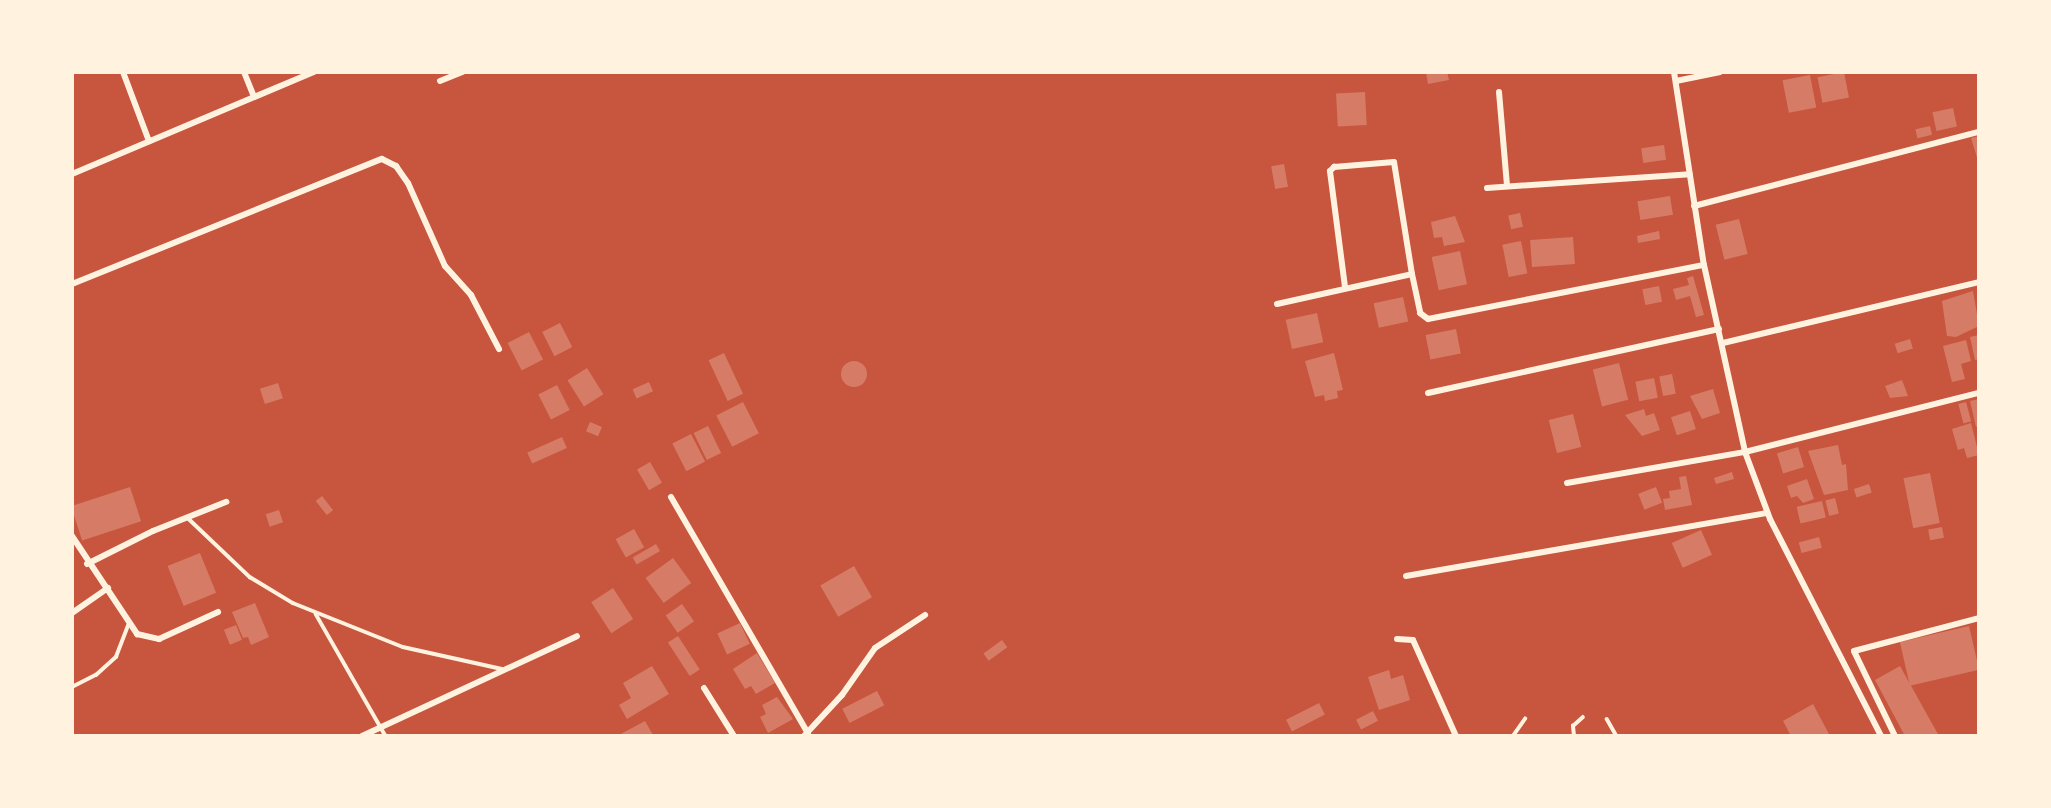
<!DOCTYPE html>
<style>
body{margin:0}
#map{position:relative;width:2051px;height:808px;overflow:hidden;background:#c8553d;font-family:Karla,sans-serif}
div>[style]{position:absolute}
.building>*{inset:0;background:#d67c66;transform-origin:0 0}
.round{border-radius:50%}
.service>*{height:3.5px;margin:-1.75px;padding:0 1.75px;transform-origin:1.75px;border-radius:1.75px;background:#fff3e0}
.minor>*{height:6px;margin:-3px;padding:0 3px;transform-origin:3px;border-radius:3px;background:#fff3e0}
span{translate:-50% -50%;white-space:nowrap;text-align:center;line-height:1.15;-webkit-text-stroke:5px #fff3e0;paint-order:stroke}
.frame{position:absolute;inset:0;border:74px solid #fff3e0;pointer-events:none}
</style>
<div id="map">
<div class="building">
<i style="clip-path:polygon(1426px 72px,1447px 72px,1449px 80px,1428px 84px)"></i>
<i style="left:1844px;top:72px;width:26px;height:27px;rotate:79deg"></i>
<i style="left:1810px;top:75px;width:33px;height:28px;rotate:79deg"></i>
<i style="left:1365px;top:92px;width:33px;height:29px;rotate:87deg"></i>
<i style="left:1953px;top:108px;width:19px;height:21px;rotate:78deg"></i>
<i style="left:1930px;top:126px;width:9px;height:15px;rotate:77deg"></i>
<i style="clip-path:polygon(1979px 136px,1979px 164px,1971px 138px)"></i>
<i style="left:1664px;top:145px;width:15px;height:23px;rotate:82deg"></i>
<i style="left:1284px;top:164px;width:23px;height:13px;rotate:80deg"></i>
<i style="left:1670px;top:196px;width:19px;height:33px;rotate:81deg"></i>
<i style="left:1520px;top:213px;width:14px;height:12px;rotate:78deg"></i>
<i style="clip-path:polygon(1455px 216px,1465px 242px,1444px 246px,1442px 237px,1434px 238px,1431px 222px)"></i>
<i style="left:1739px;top:219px;width:36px;height:24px;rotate:76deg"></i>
<i style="clip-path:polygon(1659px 231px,1660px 239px,1638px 243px,1637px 236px)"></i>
<i style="left:1573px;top:237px;width:27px;height:43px;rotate:86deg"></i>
<i style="left:1521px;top:241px;width:33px;height:19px;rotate:79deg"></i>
<i style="left:1460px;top:251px;width:34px;height:29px;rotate:78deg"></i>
<i style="clip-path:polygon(1693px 276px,1704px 315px,1696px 317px,1690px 296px,1676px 300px,1673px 289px,1689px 285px,1687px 278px)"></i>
<i style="left:1659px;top:286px;width:16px;height:17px;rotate:79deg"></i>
<i style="clip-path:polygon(1973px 291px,1979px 326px,1956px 337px,1947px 336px,1942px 301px)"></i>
<i style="left:1403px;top:297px;width:25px;height:30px;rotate:78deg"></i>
<i style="left:1317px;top:313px;width:30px;height:32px;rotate:78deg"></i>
<i style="left:560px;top:323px;width:27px;height:20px;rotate:63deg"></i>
<i style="left:1456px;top:329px;width:25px;height:31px;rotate:79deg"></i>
<i style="left:529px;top:332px;width:31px;height:24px;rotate:63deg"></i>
<i style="clip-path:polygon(1979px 335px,1979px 359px,1975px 360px,1970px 337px)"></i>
<i style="left:1910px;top:339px;width:10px;height:16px;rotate:73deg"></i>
<i style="clip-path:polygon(1966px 340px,1971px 361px,1961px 364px,1965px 379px,1952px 382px,1943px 346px)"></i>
<i style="left:724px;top:353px;width:45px;height:17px;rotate:65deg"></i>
<i style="clip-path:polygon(1334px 353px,1343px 390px,1337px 391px,1338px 398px,1325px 401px,1324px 395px,1315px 397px,1305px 361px)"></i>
<i class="round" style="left:841px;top:361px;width:26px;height:26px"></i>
<i style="left:1619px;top:363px;width:38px;height:27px;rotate:76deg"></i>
<i style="left:587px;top:368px;width:31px;height:23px;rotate:58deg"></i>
<i style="left:1672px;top:374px;width:20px;height:13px;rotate:79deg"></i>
<i style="left:1654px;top:378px;width:20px;height:19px;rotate:79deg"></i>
<i style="clip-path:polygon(1902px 380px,1908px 396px,1890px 398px,1885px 386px)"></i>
<i style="left:649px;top:382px;width:10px;height:18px;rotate:66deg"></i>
<i style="left:278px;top:383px;width:16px;height:19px;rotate:72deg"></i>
<i style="left:557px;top:385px;width:28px;height:21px;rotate:63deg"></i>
<i style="clip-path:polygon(1713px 389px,1720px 413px,1702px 419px,1690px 396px)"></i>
<i style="clip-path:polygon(1979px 399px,1979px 426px,1976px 427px,1970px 401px)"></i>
<i style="left:743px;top:402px;width:35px;height:30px;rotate:63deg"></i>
<i style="left:1966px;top:402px;width:20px;height:8px;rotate:75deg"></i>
<i style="clip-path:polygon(1644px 409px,1646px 416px,1654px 413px,1660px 430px,1642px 436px,1625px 415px)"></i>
<i style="left:1690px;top:411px;width:19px;height:20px;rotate:72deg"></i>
<i style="left:1573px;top:414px;width:34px;height:25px;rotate:76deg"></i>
<i style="left:590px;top:422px;width:13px;height:10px;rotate:23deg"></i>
<i style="clip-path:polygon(1971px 423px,1979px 455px,1967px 458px,1964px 448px,1958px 450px,1952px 429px)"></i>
<i style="left:708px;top:426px;width:30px;height:16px;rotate:64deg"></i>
<i style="left:691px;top:434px;width:31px;height:21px;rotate:63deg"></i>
<i style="left:562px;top:437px;width:12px;height:38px;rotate:66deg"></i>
<i style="clip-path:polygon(1838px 445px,1842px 465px,1846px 464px,1848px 490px,1824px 495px,1808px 451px)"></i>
<i style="left:1798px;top:447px;width:21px;height:22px;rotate:73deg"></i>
<i style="left:650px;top:462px;width:24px;height:15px;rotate:60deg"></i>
<i style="clip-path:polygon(1732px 472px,1734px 479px,1716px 484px,1714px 478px)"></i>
<i style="left:1930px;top:473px;width:51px;height:27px;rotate:79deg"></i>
<i style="clip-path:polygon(1686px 476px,1692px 505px,1665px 510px,1663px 499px,1670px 498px,1669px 491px,1681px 489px,1679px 477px)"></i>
<i style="clip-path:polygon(1807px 479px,1814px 499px,1803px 503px,1797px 496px,1791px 498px,1787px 486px)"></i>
<i style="left:1869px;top:484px;width:9px;height:16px;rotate:72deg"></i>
<i style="left:130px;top:487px;width:36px;height:62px;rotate:72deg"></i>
<i style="left:1656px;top:487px;width:17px;height:19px;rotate:69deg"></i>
<i style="left:322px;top:496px;width:18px;height:8px;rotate:52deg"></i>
<i style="left:1835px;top:498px;width:16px;height:10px;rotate:76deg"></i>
<i style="left:1822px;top:501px;width:17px;height:26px;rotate:77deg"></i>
<i style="left:279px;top:510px;width:13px;height:14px;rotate:72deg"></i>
<i style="left:1942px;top:527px;width:11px;height:14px;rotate:80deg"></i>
<i style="left:634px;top:529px;width:21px;height:21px;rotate:61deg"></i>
<i style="left:1701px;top:530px;width:27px;height:32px;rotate:66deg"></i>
<i style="left:1819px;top:537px;width:11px;height:21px;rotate:75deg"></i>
<i style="left:656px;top:544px;width:8px;height:27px;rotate:60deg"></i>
<i style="left:200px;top:553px;width:43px;height:35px;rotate:68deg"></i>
<i style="left:673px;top:558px;width:31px;height:34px;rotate:54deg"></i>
<i style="left:854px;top:566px;width:36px;height:39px;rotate:60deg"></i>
<i style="left:613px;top:588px;width:37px;height:26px;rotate:57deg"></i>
<i style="clip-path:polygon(255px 603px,269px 637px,251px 645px,248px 637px,243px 638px,232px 612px)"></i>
<i style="left:682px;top:604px;width:21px;height:20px;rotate:55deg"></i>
<i style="left:740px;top:623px;width:23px;height:25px;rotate:65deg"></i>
<i style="left:236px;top:625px;width:16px;height:13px;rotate:68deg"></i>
<i style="left:1969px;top:626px;width:45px;height:71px;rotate:77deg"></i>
<i style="left:678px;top:636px;width:40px;height:12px;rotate:57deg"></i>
<i style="left:1002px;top:640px;width:9px;height:23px;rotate:54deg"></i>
<i style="clip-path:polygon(757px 653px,775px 683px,756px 694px,751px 686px,745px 689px,733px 669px)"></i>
<i style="clip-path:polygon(652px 666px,669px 694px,627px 719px,619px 705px,631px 698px,623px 683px)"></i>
<i style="clip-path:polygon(1900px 666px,1939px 736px,1905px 736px,1875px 680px)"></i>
<i style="clip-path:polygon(1389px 670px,1391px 679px,1403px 675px,1410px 700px,1379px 710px,1368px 677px)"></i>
<i style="left:877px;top:691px;width:16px;height:39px;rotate:63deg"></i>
<i style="clip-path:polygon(777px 697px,793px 719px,768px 733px,760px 717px,766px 714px,762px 705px)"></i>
<i style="left:1319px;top:703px;width:13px;height:37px;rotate:63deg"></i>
<i style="clip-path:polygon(1813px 704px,1829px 734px,1791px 736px,1783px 721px)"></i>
<i style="left:1373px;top:711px;width:11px;height:19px;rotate:63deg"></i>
<i style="clip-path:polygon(645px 721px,653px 735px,617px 736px)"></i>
</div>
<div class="service">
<i style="left:188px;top:518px;width:86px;rotate:43.6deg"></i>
<i style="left:250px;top:577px;width:50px;rotate:31.2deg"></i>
<i style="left:293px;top:603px;width:118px;rotate:21.8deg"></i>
<i style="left:403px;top:647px;width:101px;rotate:12.5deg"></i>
<i style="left:316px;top:614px;width:141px;rotate:60.2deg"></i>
<i style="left:72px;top:687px;width:27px;rotate:-27deg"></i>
<i style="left:96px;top:675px;width:27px;rotate:-42deg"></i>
<i style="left:116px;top:657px;width:34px;rotate:-69deg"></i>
<i style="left:1607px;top:719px;width:20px;rotate:60deg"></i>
<i style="left:1513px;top:736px;width:21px;rotate:-55deg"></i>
<i style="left:1574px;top:736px;width:10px;rotate:-96deg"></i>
<i style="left:1573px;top:726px;width:13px;rotate:-42deg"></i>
</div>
<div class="minor">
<i style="left:123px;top:72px;width:74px;rotate:69.4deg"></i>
<i style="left:244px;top:72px;width:27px;rotate:68deg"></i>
<i style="left:1674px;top:72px;width:195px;rotate:81.2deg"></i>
<i style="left:1704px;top:265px;width:191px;rotate:77.6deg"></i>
<i style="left:1745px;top:452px;width:72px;rotate:69.5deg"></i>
<i style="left:1770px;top:519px;width:244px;rotate:62.9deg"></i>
<i style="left:440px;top:81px;width:24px;rotate:-22deg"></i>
<i style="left:1676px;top:81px;width:45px;rotate:-11.6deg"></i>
<i style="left:1499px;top:92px;width:94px;rotate:85.1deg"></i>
<i style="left:72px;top:174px;width:263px;rotate:-22.9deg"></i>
<i style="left:1487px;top:188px;width:203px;rotate:-3.9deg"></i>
<i style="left:1694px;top:206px;width:294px;rotate:-14.6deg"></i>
<i style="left:72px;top:284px;width:334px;rotate:-22deg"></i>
<i style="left:382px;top:159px;width:16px;rotate:27deg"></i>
<i style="left:396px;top:166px;width:21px;rotate:55deg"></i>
<i style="left:408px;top:183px;width:91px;rotate:66deg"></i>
<i style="left:445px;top:266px;width:39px;rotate:48deg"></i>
<i style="left:471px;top:295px;width:61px;rotate:62.6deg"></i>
<i style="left:1345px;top:287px;width:117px;rotate:-97.4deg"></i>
<i style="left:1330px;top:171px;width:6px;rotate:-45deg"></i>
<i style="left:1334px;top:167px;width:60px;rotate:-4.8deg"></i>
<i style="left:1394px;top:162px;width:113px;rotate:80.9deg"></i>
<i style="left:1277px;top:304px;width:138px;rotate:-12.5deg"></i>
<i style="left:1412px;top:274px;width:40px;rotate:78deg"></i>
<i style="left:1420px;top:313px;width:10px;rotate:37deg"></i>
<i style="left:1428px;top:319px;width:281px;rotate:-11.1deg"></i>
<i style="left:1723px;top:343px;width:263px;rotate:-13.4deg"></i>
<i style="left:1428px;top:393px;width:298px;rotate:-12.4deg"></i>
<i style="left:1567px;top:483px;width:181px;rotate:-9.9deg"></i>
<i style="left:1745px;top:452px;width:241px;rotate:-14.2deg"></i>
<i style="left:671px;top:497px;width:273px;rotate:59.9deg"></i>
<i style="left:72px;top:536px;width:118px;rotate:56.4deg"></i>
<i style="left:137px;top:634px;width:23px;rotate:13deg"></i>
<i style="left:159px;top:639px;width:65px;rotate:-24.6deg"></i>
<i style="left:87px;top:564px;width:74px;rotate:-26.6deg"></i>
<i style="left:153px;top:531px;width:79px;rotate:-21.7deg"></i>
<i style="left:1406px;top:576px;width:367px;rotate:-9.9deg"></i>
<i style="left:72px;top:613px;width:44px;rotate:-34.8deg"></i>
<i style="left:1397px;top:639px;width:16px;rotate:4deg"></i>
<i style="left:1413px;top:640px;width:105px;rotate:65.9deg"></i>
<i style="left:704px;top:688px;width:57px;rotate:58deg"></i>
<i style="left:362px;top:736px;width:237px;rotate:-24.9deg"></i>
<i style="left:804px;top:736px;width:56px;rotate:-47.2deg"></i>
<i style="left:842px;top:695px;width:57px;rotate:-54.9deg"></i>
<i style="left:875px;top:648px;width:60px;rotate:-33.4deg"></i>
<i style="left:1895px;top:736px;width:94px;rotate:-115.8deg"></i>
<i style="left:1854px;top:651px;width:129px;rotate:-14.8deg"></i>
</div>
<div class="frame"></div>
</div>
